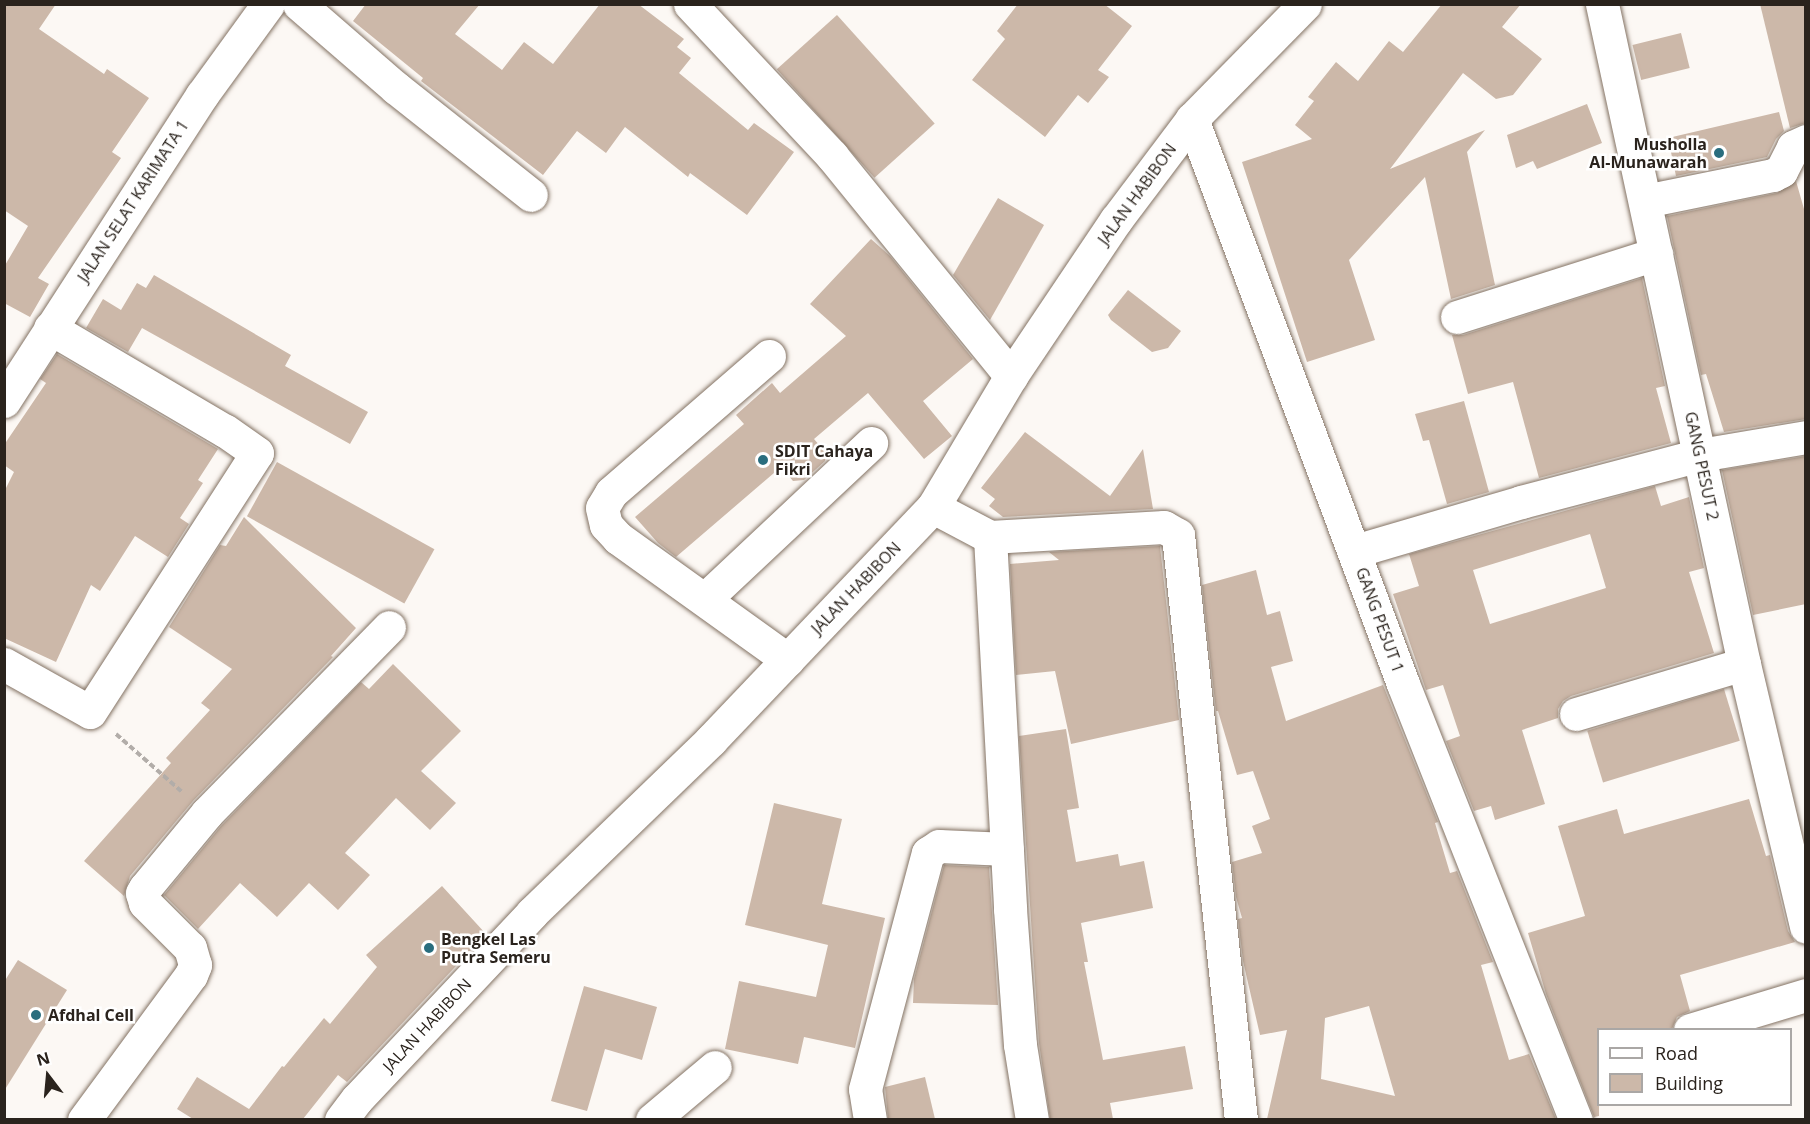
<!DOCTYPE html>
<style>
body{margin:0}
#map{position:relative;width:1810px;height:1124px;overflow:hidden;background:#fcf8f4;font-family:"Open Sans",sans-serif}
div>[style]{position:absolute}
.building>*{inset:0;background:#ccb8a9;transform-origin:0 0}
.path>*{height:4px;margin-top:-2px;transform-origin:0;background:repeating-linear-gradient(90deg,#b2ada9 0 6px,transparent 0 9px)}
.roads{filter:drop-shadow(0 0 2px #837263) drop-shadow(0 0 2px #837263)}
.minor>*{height:33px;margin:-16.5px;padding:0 16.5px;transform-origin:16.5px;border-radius:16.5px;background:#fff}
.dots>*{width:16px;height:16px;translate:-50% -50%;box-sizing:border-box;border:3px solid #fff;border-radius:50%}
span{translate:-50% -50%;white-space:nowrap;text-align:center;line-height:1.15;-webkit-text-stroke:5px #fff;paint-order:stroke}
.poi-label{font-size:16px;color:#2a231d;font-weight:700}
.right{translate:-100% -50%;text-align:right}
.left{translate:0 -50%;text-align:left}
.street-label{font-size:16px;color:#2a231d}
.frame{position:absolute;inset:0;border:6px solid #2a231d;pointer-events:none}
.legend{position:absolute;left:1597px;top:1028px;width:195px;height:78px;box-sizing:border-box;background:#fff;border:2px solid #aaa7a5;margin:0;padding:8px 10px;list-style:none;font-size:18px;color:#2a231d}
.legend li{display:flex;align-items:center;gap:12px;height:30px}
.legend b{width:30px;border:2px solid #aaa7a5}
.north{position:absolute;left:18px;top:1046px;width:60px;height:60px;-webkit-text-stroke:4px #fff;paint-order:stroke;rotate:344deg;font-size:16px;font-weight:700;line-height:24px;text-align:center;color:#2a231d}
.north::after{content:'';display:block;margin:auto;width:21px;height:27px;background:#2a231d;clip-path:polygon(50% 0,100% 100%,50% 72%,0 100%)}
</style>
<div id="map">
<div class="building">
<i style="clip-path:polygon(4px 4px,56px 4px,39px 29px,104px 74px,107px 69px,149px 98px,112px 152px,121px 158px,38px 278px,49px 284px,30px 317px,4px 303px,4px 267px,28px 226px,4px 210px)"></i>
<i style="clip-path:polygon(366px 4px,480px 4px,455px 34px,502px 70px,524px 42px,553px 64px,600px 4px,638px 4px,684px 39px,677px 47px,691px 58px,679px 73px,748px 130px,754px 123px,794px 152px,747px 215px,690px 173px,688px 177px,625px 127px,606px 153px,577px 131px,543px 175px,421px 81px,423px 78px,353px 21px)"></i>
<i style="clip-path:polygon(1018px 4px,1104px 4px,1132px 26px,1098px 70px,1109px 77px,1088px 103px,1078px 95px,1045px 137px,972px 80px,1005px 39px,997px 31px)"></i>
<i style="clip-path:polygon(1442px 4px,1521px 4px,1502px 27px,1542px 59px,1513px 95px,1496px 99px,1463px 73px,1390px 169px,1485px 130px,1467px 152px,1495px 285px,1451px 299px,1425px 177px,1349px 260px,1375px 340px,1307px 362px,1242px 162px,1312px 139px,1295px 125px,1314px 101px,1308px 97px,1336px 62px,1358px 81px,1389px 41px,1403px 52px)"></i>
<i style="clip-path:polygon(1760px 4px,1806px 4px,1806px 123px,1790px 128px)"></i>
<i style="left:837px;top:15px;width:146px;height:81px;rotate:48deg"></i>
<i style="left:1681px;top:33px;width:36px;height:50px;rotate:76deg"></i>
<i style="clip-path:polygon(1587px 104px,1602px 143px,1537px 169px,1533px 161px,1516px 168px,1507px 135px)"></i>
<i style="clip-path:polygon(1779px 112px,1784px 131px,1776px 139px,1767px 157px,1676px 176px,1668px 138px)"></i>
<i style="clip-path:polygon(1796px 181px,1806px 216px,1806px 419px,1724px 432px,1706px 374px,1701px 375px,1667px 216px,1777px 193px)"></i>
<i style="clip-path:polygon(998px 198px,1044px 225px,990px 320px,953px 275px)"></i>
<i style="clip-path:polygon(871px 239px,890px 256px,973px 359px,923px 401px,952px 436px,924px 459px,868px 393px,814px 439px,826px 453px,825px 461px,804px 480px,793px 481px,781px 467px,676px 557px,658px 543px,635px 517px,744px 424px,736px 415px,772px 383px,780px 393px,846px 336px,810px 304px)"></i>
<i style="clip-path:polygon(154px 275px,291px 355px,285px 366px,368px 412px,350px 444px,142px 328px,128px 352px,86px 328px,103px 299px,121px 310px,137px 283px,146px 288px)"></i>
<i style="clip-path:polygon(1642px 278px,1665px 386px,1656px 388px,1671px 443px,1539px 478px,1513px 382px,1468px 394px,1452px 335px,1463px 335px)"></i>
<i style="clip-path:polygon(1128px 290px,1181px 331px,1168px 348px,1152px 352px,1111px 320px,1108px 315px)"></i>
<i style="clip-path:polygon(57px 354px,218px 449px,198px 480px,203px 483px,180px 518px,189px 524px,168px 557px,135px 536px,100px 591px,91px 585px,56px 662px,4px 638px,4px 492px,14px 472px,4px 465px,4px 445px,46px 383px,40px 379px)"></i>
<i style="clip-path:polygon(1464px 401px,1489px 492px,1447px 504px,1429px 440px,1423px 441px,1415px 414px)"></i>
<i style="clip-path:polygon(1025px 432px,1110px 496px,1143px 449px,1153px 509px,1003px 517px,989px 506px,995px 499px,981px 488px)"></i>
<i style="clip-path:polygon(1806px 456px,1806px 604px,1753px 615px,1722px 470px)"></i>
<i style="left:277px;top:462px;width:180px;height:62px;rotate:29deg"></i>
<i style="clip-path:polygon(evenodd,1655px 486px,1661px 506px,1689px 497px,1704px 568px,1689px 572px,1714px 653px,1571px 696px,1563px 701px,1558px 709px,1558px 718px,1522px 730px,1545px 804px,1495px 820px,1491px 806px,1474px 811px,1446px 741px,1460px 736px,1443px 685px,1426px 690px,1393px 594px,1419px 586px,1409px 554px,1655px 486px,1590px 534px,1606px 588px,1490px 624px,1473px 570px,1590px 534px)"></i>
<i style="clip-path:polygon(244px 517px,356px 628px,331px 656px,333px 657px,193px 801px,130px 876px,124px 896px,84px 861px,171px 763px,166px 758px,210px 710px,201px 703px,232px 669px,169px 627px,220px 545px,226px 546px)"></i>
<i style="clip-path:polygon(1160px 546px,1179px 720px,1071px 744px,1055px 671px,1016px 675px,1010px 564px,1059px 560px,1049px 552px)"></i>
<i style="clip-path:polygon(evenodd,1256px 570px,1267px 615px,1280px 611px,1293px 661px,1271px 667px,1286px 721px,1383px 685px,1438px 822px,1435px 823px,1450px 873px,1457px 871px,1493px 962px,1481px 965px,1509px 1060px,1529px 1054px,1556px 1119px,1267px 1119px,1287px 1030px,1260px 1035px,1243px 961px,1238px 919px,1242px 918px,1236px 897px,1232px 862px,1262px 853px,1252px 826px,1270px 819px,1253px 771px,1237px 775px,1218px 711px,1216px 711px,1202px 585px,1256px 570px,1369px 1006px,1395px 1096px,1321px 1079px,1325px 1018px,1369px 1006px)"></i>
<i style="clip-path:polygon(393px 664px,461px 731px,421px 771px,456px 803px,430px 830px,396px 798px,345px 853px,370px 875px,338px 910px,309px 883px,277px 917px,240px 883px,198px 929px,164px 895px,221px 826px,361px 682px,369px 689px)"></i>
<i style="left:1724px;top:689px;width:54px;height:143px;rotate:73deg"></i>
<i style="clip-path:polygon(1066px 729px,1079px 808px,1067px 810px,1076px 862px,1118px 854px,1120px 866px,1144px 861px,1153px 908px,1081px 923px,1088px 962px,1084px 962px,1103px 1060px,1185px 1046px,1193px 1089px,1110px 1103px,1113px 1119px,1050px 1119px,1039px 1043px,1019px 736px)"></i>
<i style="clip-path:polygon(1749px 799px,1766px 856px,1770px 855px,1788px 931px,1795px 942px,1680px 975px,1690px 1011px,1677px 1017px,1672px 1029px,1599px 1029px,1599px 1116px,1594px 1117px,1546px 994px,1528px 933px,1585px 916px,1558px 826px,1617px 809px,1624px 834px)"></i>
<i style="clip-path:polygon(774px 803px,842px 819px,822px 904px,885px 918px,855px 1048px,804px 1037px,798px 1064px,725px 1049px,739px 981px,816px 997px,828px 945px,745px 925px)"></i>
<i style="clip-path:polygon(944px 865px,989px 867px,998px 1005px,913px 1003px,914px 979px)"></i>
<i style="clip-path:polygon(442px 886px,486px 934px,347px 1082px,338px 1075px,303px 1119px,193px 1119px,177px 1109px,197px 1077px,249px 1109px,282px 1066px,284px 1067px,324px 1018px,330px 1024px,377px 967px,366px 955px)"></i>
<i style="clip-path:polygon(18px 960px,67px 990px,4px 1091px,4px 982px)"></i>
<i style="clip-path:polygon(584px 986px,657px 1007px,642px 1060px,605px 1049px,587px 1111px,551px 1101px)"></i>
<i style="clip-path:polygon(925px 1077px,935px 1119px,888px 1119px,885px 1087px)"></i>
</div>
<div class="path">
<i style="left:116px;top:734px;width:88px;rotate:41.3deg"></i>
</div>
<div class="roads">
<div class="minor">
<i style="left:299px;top:4px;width:128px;rotate:40.9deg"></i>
<i style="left:396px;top:88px;width:172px;rotate:38.4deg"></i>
<i style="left:690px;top:4px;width:208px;rotate:46.9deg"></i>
<i style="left:832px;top:156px;width:284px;rotate:50.9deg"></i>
<i style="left:1602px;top:4px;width:675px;rotate:77.86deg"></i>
<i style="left:1744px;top:664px;width:270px;rotate:76.7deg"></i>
<i style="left:1192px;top:119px;width:603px;rotate:69.52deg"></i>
<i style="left:1403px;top:684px;width:469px;rotate:68.4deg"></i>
<i style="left:1645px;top:201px;width:131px;rotate:-11.5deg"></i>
<i style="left:1773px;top:175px;width:9px;rotate:-27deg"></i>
<i style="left:1781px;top:171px;width:27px;rotate:-63deg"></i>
<i style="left:1793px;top:147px;width:14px;rotate:-25deg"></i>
<i style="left:1457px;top:317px;width:209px;rotate:-17.6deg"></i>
<i style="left:769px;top:356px;width:209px;rotate:139.1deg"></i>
<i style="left:611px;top:493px;width:17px;rotate:121deg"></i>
<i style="left:602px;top:508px;width:17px;rotate:77deg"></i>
<i style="left:606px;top:525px;width:18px;rotate:47deg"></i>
<i style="left:618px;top:538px;width:209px;rotate:35.7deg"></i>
<i style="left:4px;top:401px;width:364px;rotate:-57.1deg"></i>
<i style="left:202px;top:95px;width:112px;rotate:-54deg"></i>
<i style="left:933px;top:507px;width:64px;rotate:27.8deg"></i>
<i style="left:990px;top:537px;width:174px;rotate:-3.3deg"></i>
<i style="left:1164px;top:527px;width:16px;rotate:30deg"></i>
<i style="left:1178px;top:535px;width:588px;rotate:83.85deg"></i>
<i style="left:990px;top:537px;width:373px;rotate:86.9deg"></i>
<i style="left:1010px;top:909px;width:136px;rotate:85.8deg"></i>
<i style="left:1020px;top:1045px;width:76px;rotate:80.9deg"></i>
<i style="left:1355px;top:551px;width:173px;rotate:-16.4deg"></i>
<i style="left:1521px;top:502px;width:185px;rotate:-14.7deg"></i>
<i style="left:1700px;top:455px;width:108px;rotate:-9.6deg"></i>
<i style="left:705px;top:599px;width:228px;rotate:-43.2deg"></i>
<i style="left:4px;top:664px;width:98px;rotate:29.2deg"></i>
<i style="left:90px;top:712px;width:308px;rotate:-57.2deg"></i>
<i style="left:257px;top:453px;width:39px;rotate:-145deg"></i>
<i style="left:225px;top:431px;width:203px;rotate:-149.5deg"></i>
<i style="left:1576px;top:714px;width:175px;rotate:-16.6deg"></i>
<i style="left:1690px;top:1030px;width:121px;rotate:-16.8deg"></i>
<i style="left:84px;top:1120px;width:180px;rotate:-53.6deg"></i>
<i style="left:191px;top:975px;width:11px;rotate:-68deg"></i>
<i style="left:195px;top:965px;width:18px;rotate:-106deg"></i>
<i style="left:190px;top:948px;width:64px;rotate:-135deg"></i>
<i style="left:145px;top:903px;width:10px;rotate:-107deg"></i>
<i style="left:142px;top:893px;width:6px;rotate:-59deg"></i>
<i style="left:145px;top:888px;width:97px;rotate:-50.4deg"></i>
<i style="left:207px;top:813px;width:260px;rotate:-45.6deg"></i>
<i style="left:341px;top:1120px;width:26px;rotate:-53deg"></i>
<i style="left:357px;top:1099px;width:255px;rotate:-46.7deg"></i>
<i style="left:532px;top:913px;width:249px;rotate:-44deg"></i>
<i style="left:711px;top:740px;width:322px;rotate:-46.4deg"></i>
<i style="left:933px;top:507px;width:152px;rotate:-59.2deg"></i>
<i style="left:1011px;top:376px;width:188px;rotate:-56.1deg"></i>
<i style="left:1116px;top:220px;width:126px;rotate:-53deg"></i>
<i style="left:1192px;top:119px;width:161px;rotate:-45.5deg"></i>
<i style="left:652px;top:1120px;width:82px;rotate:-40.1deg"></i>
<i style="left:870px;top:1120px;width:31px;rotate:-99deg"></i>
<i style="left:865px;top:1089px;width:244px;rotate:-75.1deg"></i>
<i style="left:928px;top:853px;width:13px;rotate:-32deg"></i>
<i style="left:939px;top:846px;width:68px;rotate:2.5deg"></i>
</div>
</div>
<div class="dots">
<i style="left:1719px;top:153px;background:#296d7e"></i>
<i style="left:763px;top:460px;background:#296d7e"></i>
<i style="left:429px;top:948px;background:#296d7e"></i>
<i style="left:36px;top:1015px;background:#296d7e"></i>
</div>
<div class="poi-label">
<span class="right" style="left:1707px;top:153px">Musholla<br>Al-Munawarah</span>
<span class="left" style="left:775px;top:460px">SDIT Cahaya<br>Fikri</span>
<span class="left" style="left:441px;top:948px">Bengkel Las<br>Putra Semeru</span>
<span class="left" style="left:48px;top:1015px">Afdhal Cell</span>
</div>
<div class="street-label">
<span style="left:1137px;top:194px;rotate:-54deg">JALAN HABIBON</span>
<span style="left:133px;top:201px;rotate:-57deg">JALAN SELAT KARIMATA 1</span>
<span style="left:1702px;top:466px;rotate:78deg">GANG PESUT 2</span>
<span style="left:856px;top:588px;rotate:-46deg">JALAN HABIBON</span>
<span style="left:1380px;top:620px;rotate:70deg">GANG PESUT 1</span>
<span style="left:427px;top:1025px;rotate:-47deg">JALAN HABIBON</span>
</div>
<div class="frame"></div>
<ul class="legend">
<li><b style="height:8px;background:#fff"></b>Road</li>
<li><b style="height:16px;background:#ccb8a9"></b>Building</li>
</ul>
<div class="north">N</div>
</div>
